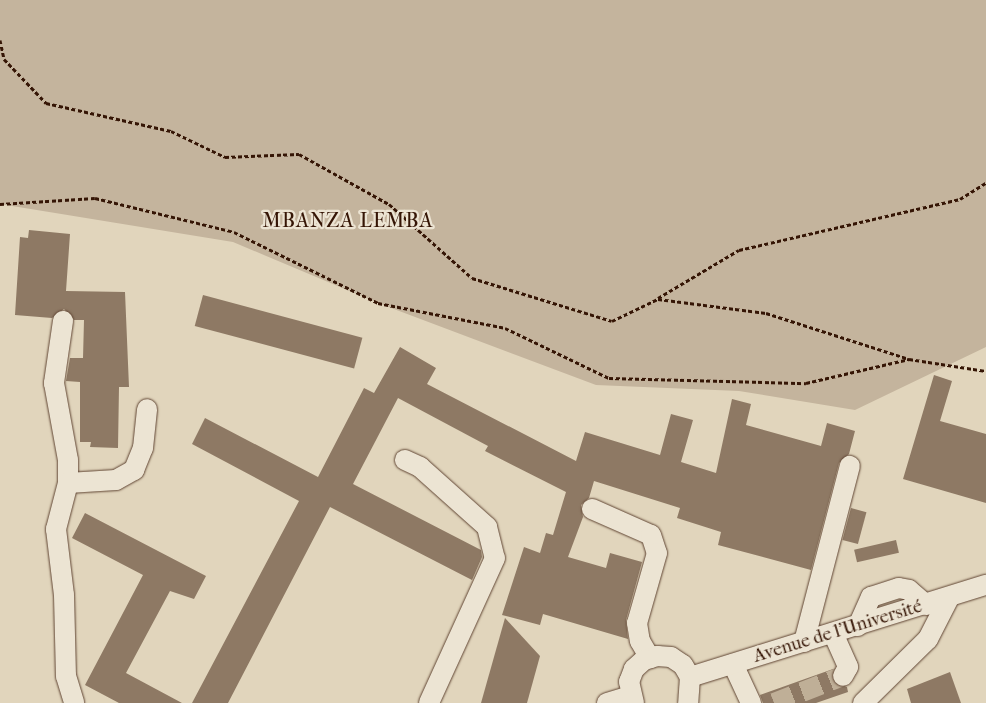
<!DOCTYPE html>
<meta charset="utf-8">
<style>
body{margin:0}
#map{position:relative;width:986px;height:703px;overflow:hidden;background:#e1d5bc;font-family:"IM FELL French Canon",serif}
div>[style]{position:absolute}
.green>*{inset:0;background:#c4b49d}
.building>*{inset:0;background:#8e7964;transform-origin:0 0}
.minor-tunnel>*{height:20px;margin-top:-10px;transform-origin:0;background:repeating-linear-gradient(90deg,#bfaf97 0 20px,transparent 0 30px)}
.path>*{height:3px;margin-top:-1.5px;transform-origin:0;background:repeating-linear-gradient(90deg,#351505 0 4px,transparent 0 6.5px)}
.roads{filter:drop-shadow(0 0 1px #604533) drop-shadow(0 0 1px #604533)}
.minor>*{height:20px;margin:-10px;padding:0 10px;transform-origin:10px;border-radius:10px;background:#ece4d3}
span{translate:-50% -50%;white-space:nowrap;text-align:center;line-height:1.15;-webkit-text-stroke:4.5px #ece4d3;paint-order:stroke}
.street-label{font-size:18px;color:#351505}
.quarter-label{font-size:20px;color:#351505;letter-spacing:1px}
</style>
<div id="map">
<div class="green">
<i style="clip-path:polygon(0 0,986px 0,986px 347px,855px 410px,739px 391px,596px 385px,378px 303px,233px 242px,0 204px)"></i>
</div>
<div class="building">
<i style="clip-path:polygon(29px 230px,70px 234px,66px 291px,125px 292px,129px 387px,119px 387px,118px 448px,90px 447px,91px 442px,80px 442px,80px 382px,66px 381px,70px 358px,83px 358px,84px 320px,74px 320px,64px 309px,52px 318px,15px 315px,20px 237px,28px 238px)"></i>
<i style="left:203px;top:295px;width:165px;height:32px;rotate:15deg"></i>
<i style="clip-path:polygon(400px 347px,436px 368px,427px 384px,576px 461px,585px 432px,660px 455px,671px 414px,693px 420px,681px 462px,716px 473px,732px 399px,751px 404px,746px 425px,821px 446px,827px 423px,855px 431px,849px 454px,839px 463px,811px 570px,718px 545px,721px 532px,677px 518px,680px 508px,594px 481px,589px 498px,581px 505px,583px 517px,568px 557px,606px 568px,610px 553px,642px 562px,626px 620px,628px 639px,543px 614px,540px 625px,502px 615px,524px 547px,540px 553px,546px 533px,553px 535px,566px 492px,485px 451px,488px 446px,398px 398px,353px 484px,481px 550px,482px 557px,472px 580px,330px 507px,228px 703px,192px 703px,299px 501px,192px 444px,205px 418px,318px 477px,364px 388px,374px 393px)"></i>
<i style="clip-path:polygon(934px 375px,952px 381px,940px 421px,986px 434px,986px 503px,903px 479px)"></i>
<i style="left:851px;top:508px;width:16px;height:33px;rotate:15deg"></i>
<i style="clip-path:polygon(85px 513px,206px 576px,194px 599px,170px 591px,126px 673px,182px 703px,119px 703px,85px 685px,143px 575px,72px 538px)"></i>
<i style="left:896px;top:540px;width:13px;height:43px;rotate:77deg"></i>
<i style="clip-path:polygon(505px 618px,540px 656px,527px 703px,481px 703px)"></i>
<i style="clip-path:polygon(833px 669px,833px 682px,847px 687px,848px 692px,816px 703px,763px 703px,760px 695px)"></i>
<i style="clip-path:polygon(950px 672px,961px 703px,911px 703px,907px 689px)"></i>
</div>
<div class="minor-tunnel">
<i style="left:774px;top:703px;width:74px;rotate:-21.4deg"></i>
</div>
<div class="path">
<i style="left:0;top:40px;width:19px;rotate:78deg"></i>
<i style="left:4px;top:59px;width:61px;rotate:46.3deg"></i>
<i style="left:46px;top:103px;width:128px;rotate:12.6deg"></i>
<i style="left:171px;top:131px;width:60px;rotate:25.7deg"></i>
<i style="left:225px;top:157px;width:74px;rotate:-2.3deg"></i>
<i style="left:299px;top:154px;width:103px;rotate:29.1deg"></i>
<i style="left:389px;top:204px;width:111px;rotate:41.7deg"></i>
<i style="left:472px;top:278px;width:146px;rotate:17.1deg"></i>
<i style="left:612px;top:321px;width:51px;rotate:-25.6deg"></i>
<i style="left:658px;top:299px;width:109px;rotate:7.4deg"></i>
<i style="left:766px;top:313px;width:150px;rotate:17.8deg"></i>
<i style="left:0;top:204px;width:95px;rotate:-3.6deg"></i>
<i style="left:95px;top:198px;width:143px;rotate:13.7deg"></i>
<i style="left:234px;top:232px;width:161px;rotate:26.2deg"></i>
<i style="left:378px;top:303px;width:129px;rotate:11.1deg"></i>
<i style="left:505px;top:328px;width:115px;rotate:25.7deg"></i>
<i style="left:609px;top:378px;width:197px;rotate:1.5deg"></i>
<i style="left:806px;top:383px;width:106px;rotate:-13.1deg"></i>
<i style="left:909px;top:359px;width:78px;rotate:8.9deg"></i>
<i style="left:658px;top:298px;width:94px;rotate:-30.7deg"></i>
<i style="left:739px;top:250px;width:227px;rotate:-13deg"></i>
<i style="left:960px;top:199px;width:31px;rotate:-32deg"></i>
</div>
<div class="roads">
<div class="minor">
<i style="left:63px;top:321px;width:63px;rotate:98.3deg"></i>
<i style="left:54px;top:383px;width:78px;rotate:79.7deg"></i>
<i style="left:68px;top:460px;width:23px;rotate:90deg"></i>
<i style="left:68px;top:483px;width:48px;rotate:104.6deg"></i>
<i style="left:56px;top:529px;width:66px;rotate:83.1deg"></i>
<i style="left:64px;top:595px;width:81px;rotate:88.6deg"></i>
<i style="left:66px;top:676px;width:28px;rotate:73deg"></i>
<i style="left:405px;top:460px;width:17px;rotate:25deg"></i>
<i style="left:420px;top:467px;width:90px;rotate:41.8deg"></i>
<i style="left:487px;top:527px;width:32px;rotate:76deg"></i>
<i style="left:495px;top:558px;width:159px;rotate:114.5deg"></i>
<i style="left:68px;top:483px;width:48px;rotate:-3.6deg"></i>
<i style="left:116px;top:480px;width:21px;rotate:-29deg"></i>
<i style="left:134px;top:470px;width:24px;rotate:-68deg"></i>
<i style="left:143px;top:448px;width:39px;rotate:-84deg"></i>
<i style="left:592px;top:509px;width:64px;rotate:23.8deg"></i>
<i style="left:651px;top:535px;width:19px;rotate:72deg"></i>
<i style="left:657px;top:553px;width:73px;rotate:105.9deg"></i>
<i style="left:637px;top:623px;width:18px;rotate:81deg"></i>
<i style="left:640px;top:641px;width:20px;rotate:60deg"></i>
<i style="left:858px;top:626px;width:32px;rotate:-66deg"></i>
<i style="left:871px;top:597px;width:29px;rotate:-18deg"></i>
<i style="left:899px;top:588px;width:10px;rotate:11deg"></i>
<i style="left:909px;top:590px;width:23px;rotate:41deg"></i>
<i style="left:833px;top:633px;width:37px;rotate:66deg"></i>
<i style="left:848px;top:667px;width:10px;rotate:119deg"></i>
<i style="left:804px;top:642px;width:182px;rotate:-75.4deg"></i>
<i style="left:733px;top:664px;width:43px;rotate:65.2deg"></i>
<i style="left:690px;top:677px;width:310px;rotate:-17.3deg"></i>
<i style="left:607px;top:703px;width:24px;rotate:-17deg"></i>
<i style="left:634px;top:703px;width:22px;rotate:-103deg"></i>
<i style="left:629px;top:682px;width:14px;rotate:-69deg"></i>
<i style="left:634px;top:669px;width:13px;rotate:-42deg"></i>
<i style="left:644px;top:660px;width:14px;rotate:-17deg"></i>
<i style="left:657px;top:656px;width:14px;rotate:4deg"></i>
<i style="left:671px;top:657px;width:14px;rotate:34deg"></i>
<i style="left:683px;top:665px;width:14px;rotate:60deg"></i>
<i style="left:690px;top:677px;width:26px;rotate:94deg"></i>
<i style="left:863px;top:703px;width:91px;rotate:-44.6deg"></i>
<i style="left:928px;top:639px;width:46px;rotate:-62.9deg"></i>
</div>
</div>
<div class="street-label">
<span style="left:838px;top:632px;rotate:-17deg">Avenue de l'Université</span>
</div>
<div class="quarter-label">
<span style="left:348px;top:220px">MBANZA LEMBA</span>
</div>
</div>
